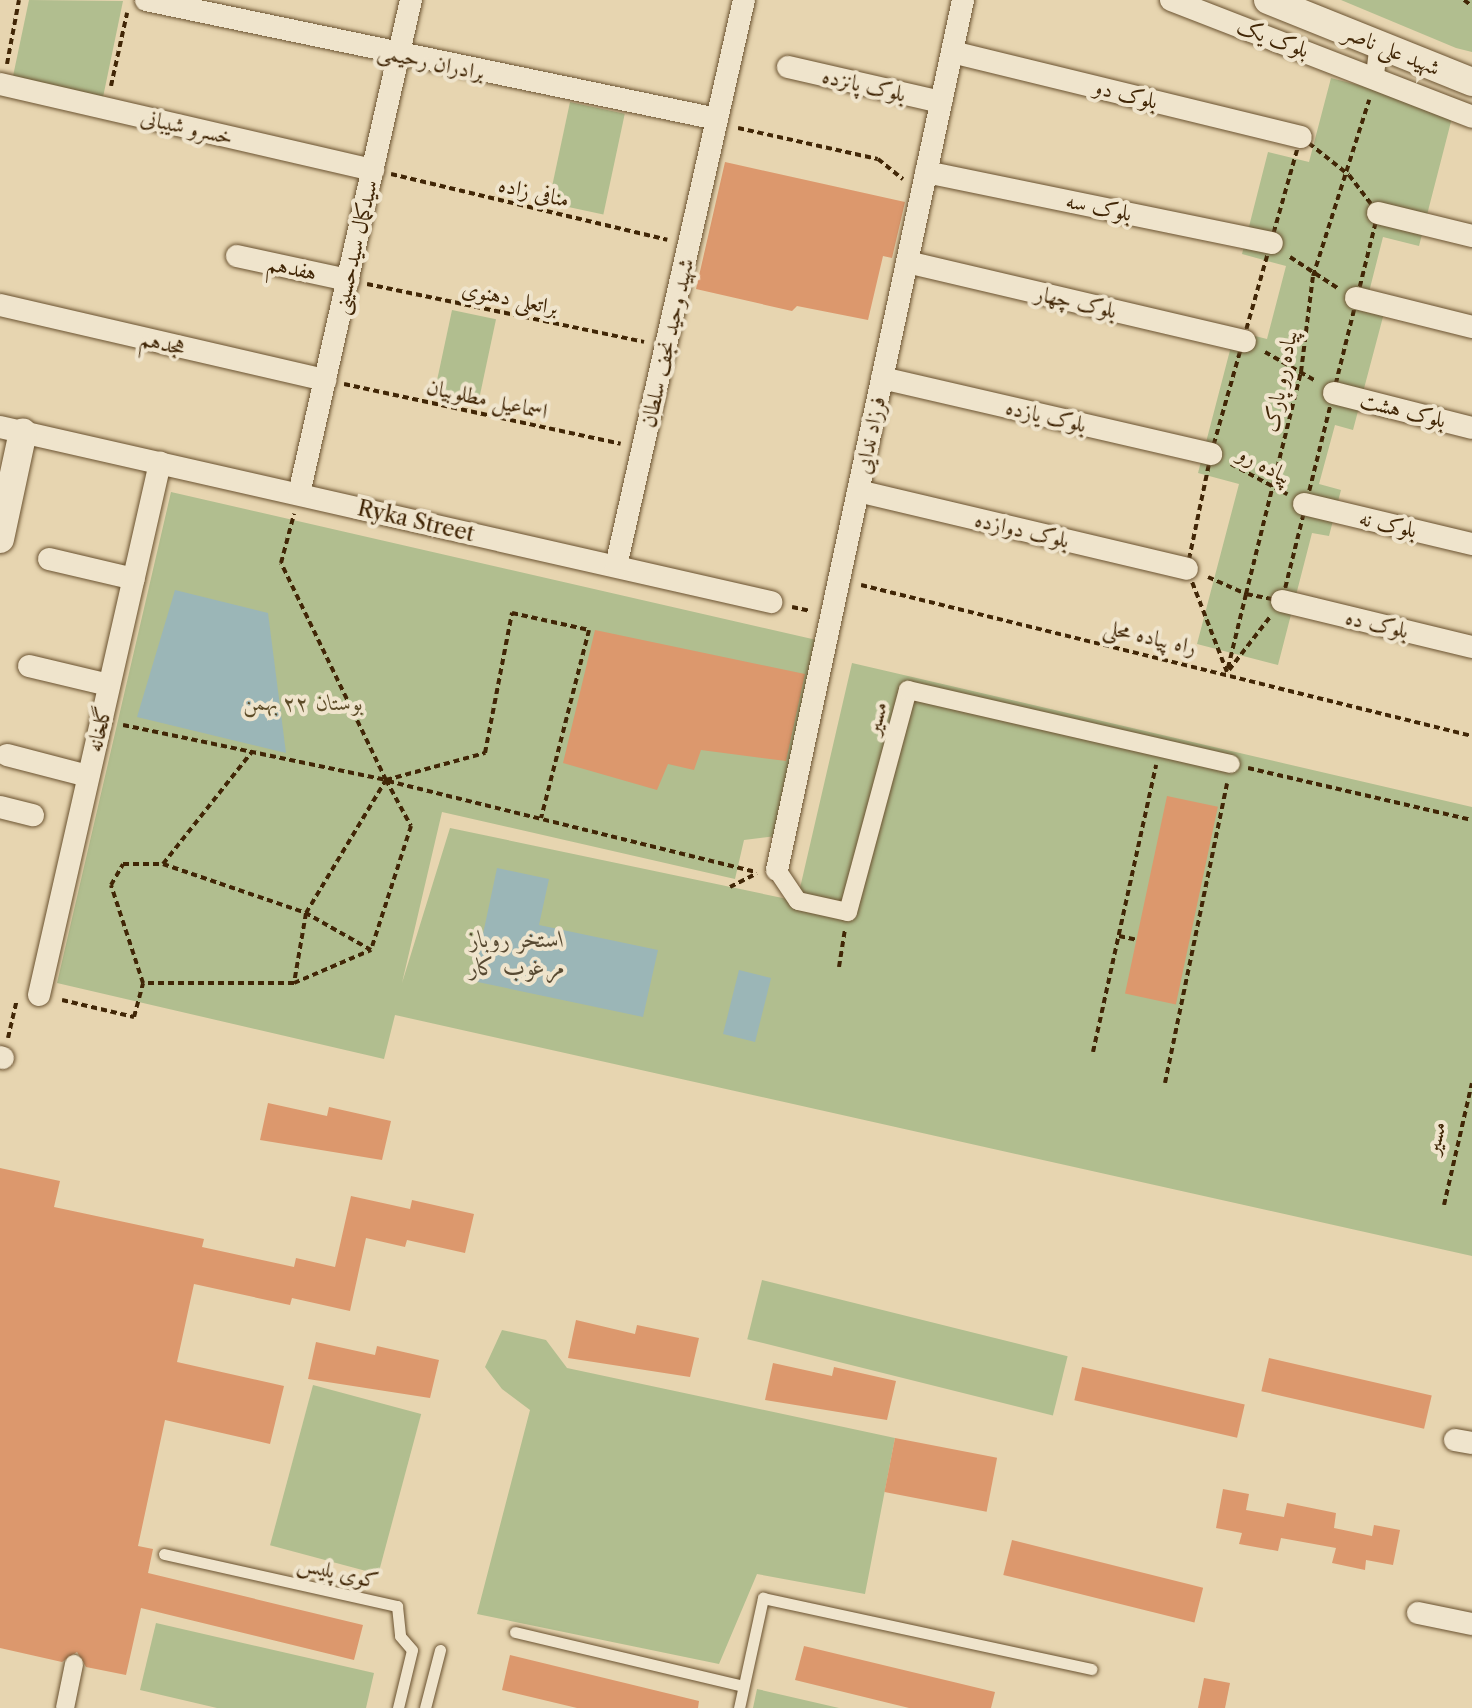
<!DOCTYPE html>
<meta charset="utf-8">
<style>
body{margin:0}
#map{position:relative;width:1472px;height:1708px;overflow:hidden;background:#e7d5b0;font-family:"Libre Caslon Text",Amiri,serif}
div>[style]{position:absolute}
.green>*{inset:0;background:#b1be8f;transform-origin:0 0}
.water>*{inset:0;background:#9bb6b7;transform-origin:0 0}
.building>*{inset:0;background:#dc986d;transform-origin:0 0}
.path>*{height:4px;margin-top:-2px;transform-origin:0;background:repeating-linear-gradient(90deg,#412606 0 6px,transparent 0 10px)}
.roads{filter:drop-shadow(0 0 2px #6a5230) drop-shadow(0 0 2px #6a5230)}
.service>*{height:11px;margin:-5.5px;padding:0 5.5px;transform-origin:5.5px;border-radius:5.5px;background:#efe4cc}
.pedestrian>*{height:18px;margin:-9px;padding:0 9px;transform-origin:9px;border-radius:9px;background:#efe4cc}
.minor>*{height:22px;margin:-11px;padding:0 11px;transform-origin:11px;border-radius:11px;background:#efe4cc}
.tertiary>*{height:28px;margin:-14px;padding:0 14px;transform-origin:14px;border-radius:14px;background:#efe4cc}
span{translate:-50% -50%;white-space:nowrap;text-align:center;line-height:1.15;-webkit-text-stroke:8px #efe4cc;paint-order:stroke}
.street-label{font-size:22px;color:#412606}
.park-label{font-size:22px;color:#5d4c28;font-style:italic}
.water-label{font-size:24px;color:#584a32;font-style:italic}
</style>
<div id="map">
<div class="green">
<i style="clip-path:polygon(29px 0,123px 1px,102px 102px,12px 81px)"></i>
<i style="clip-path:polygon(1341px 0,1472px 0,1472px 52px,1456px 48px)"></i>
<i style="clip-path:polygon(1331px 78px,1454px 110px,1419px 246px,1383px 237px,1369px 292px,1388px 298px,1353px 430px,1335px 425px,1319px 484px,1341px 490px,1329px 536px,1312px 533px,1278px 665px,1197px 644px,1239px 484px,1198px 473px,1235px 331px,1267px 339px,1286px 266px,1242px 254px,1268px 152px,1309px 162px)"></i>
<i style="left:570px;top:102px;width:56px;height:103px;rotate:12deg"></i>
<i style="left:452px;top:310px;width:45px;height:90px;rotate:12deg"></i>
<i style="clip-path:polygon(171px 492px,821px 641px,776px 836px,744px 840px,735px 879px,442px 812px,402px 983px,450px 828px,797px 901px,852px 663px,1472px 807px,1472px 1256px,395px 1015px,384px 1059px,57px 983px)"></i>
<i style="left:762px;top:1280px;width:315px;height:61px;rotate:14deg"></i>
<i style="clip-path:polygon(502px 1330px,546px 1340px,567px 1368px,895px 1438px,865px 1594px,757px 1574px,719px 1664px,477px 1614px,530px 1410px,502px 1389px,485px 1367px)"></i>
<i style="left:313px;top:1385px;width:112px;height:166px;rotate:15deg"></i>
<i style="clip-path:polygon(156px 1623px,374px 1673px,366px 1708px,217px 1708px,140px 1690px)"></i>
<i style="clip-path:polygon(757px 1689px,839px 1708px,753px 1708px)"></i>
</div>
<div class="water">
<i style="clip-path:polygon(175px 590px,268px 613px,286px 753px,137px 717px)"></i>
<i style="clip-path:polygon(497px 868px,549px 879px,539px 925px,658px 950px,643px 1017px,473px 981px)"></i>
<i style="left:739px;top:970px;width:33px;height:66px;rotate:14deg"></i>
</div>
<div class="building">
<i style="clip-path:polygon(725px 162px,905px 202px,892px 258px,883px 256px,868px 320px,797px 306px,792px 311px,696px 289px)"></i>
<i style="clip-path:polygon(595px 630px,805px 674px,786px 761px,701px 750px,694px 770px,668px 764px,657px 790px,563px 763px)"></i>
<i style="left:1167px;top:796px;width:52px;height:202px;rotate:12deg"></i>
<i style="clip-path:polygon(268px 1103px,327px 1116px,329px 1107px,391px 1121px,382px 1160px,260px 1140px)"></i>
<i style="clip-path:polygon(0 1168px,60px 1181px,54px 1207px,204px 1239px,202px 1247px,294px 1267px,296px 1258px,335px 1267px,351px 1196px,410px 1209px,412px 1200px,474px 1214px,465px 1253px,407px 1240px,405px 1247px,366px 1238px,350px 1311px,292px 1298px,290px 1305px,194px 1284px,177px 1362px,284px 1386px,270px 1444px,165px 1420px,138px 1546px,153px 1549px,148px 1573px,363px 1625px,354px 1660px,141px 1608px,126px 1675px,86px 1667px,77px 1652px,62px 1662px,0 1648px)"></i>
<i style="clip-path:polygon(576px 1320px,635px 1334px,637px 1325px,699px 1338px,690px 1377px,568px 1358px)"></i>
<i style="clip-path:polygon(316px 1342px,375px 1355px,377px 1346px,439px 1360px,430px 1398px,308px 1379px)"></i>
<i style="left:1269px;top:1358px;width:167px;height:34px;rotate:13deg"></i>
<i style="clip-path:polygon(773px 1363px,832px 1376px,834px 1367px,896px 1381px,887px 1420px,765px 1400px)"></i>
<i style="left:1082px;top:1367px;width:167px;height:34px;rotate:13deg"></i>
<i style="left:895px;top:1438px;width:104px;height:55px;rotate:11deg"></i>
<i style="clip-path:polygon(1223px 1489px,1249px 1494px,1246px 1510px,1284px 1517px,1287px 1503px,1336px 1513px,1334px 1528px,1372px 1536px,1374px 1525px,1400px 1530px,1393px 1565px,1366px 1560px,1365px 1570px,1332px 1563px,1336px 1548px,1281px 1538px,1278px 1551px,1239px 1544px,1242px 1533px,1216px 1528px)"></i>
<i style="left:1012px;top:1540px;width:197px;height:36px;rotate:14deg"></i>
<i style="clip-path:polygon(804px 1646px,995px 1692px,991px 1708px,909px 1708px,795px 1680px)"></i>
<i style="clip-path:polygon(510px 1655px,699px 1701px,698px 1708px,577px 1708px,502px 1690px)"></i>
<i style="clip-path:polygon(1204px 1678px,1230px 1683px,1225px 1708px,1198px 1708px)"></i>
</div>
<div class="path">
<i style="left:1464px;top:0;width:10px;rotate:37deg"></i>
<i style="left:7px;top:64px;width:65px;rotate:-79.4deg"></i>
<i style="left:111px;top:86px;width:75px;rotate:-77.6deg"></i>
<i style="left:738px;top:128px;width:143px;rotate:12.5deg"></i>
<i style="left:878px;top:159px;width:32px;rotate:39deg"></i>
<i style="left:1301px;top:137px;width:61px;rotate:38.4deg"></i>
<i style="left:1349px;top:175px;width:48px;rotate:52.7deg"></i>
<i style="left:1378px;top:213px;width:400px;rotate:103.9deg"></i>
<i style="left:1282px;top:601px;width:37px;rotate:-169deg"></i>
<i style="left:1246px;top:594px;width:80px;rotate:103.7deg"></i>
<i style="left:1227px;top:672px;width:110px;rotate:-111.2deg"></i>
<i style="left:1187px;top:569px;width:117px;rotate:-78.2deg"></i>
<i style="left:1211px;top:454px;width:330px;rotate:-74.2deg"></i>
<i style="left:391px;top:174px;width:284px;rotate:13.4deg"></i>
<i style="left:1290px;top:257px;width:59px;rotate:33.1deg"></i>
<i style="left:367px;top:284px;width:283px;rotate:11.8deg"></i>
<i style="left:1265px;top:352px;width:59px;rotate:29.6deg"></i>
<i style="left:344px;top:384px;width:283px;rotate:12.2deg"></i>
<i style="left:1231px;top:464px;width:64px;rotate:28.2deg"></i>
<i style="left:1208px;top:577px;width:42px;rotate:24.1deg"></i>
<i style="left:1246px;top:594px;width:229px;rotate:-76.1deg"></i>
<i style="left:1301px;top:372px;width:97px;rotate:-82.9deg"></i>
<i style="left:1313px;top:276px;width:185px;rotate:-72.3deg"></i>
<i style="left:861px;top:585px;width:629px;rotate:13.88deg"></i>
<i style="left:792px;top:607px;width:19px;rotate:12deg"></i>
<i style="left:1229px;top:670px;width:67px;rotate:-52.3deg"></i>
<i style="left:123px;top:725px;width:269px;rotate:11.8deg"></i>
<i style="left:386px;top:780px;width:241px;rotate:-115.8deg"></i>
<i style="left:281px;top:563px;width:51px;rotate:-75.1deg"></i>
<i style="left:1248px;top:768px;width:230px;rotate:13.1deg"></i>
<i style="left:386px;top:780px;width:103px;rotate:-15.3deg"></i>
<i style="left:485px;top:753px;width:143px;rotate:-79.1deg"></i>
<i style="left:512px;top:613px;width:79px;rotate:12.4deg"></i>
<i style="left:589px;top:630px;width:194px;rotate:104.3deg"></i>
<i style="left:388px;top:781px;width:379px;rotate:13.9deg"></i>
<i style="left:163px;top:864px;width:142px;rotate:-51.6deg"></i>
<i style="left:730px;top:887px;width:30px;rotate:-27deg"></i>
<i style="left:1119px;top:936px;width:19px;rotate:12deg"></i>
<i style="left:839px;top:967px;width:37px;rotate:-81deg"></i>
<i style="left:294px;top:983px;width:84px;rotate:-23.2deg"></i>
<i style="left:371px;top:950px;width:75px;rotate:-150.4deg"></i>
<i style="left:306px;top:913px;width:155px;rotate:-59deg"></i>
<i style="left:386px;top:780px;width:52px;rotate:61.5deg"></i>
<i style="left:411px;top:826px;width:130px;rotate:107.9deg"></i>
<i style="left:62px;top:1000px;width:74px;rotate:13.3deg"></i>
<i style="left:134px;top:1017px;width:35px;rotate:-75deg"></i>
<i style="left:143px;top:983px;width:103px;rotate:-108.1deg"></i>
<i style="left:111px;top:885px;width:24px;rotate:-60deg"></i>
<i style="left:123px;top:864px;width:40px"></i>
<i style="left:163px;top:864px;width:151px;rotate:18.9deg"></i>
<i style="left:306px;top:913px;width:71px;rotate:99.7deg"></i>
<i style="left:294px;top:983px;width:151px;rotate:180deg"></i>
<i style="left:8px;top:1038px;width:39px;rotate:-77deg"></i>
<i style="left:1093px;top:1052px;width:294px;rotate:-77.6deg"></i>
<i style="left:1165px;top:1083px;width:306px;rotate:-78.3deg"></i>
<i style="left:1444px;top:1205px;width:125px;rotate:-77.1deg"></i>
</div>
<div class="roads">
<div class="service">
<i style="left:164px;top:1554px;width:239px;rotate:12.6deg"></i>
<i style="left:397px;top:1606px;width:30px;rotate:84deg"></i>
<i style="left:400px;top:1636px;width:18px;rotate:49deg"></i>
<i style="left:412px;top:1650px;width:60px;rotate:103.6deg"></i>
<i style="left:515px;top:1632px;width:234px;rotate:13.3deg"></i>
<i style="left:425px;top:1708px;width:60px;rotate:-75.5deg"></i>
<i style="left:739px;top:1708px;width:113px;rotate:-77.7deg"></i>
<i style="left:763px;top:1598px;width:336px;rotate:12.2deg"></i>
</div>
<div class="pedestrian">
<i style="left:1375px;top:75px;width:31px;rotate:-83deg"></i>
<i style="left:777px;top:870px;width:37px;rotate:56deg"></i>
<i style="left:798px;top:901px;width:51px;rotate:12.4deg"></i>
<i style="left:848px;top:912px;width:230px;rotate:-74.9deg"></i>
<i style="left:908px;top:690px;width:331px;rotate:12.9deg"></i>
<i style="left:65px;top:1708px;width:45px;rotate:-78.4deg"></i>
</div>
<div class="minor">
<i style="left:146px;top:0;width:583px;rotate:11.77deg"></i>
<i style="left:1171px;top:0;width:323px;rotate:21.2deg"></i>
<i style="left:952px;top:52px;width:359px;rotate:13.7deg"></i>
<i style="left:788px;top:67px;width:157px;rotate:12.9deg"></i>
<i style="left:0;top:84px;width:383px;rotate:13deg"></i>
<i style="left:926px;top:172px;width:353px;rotate:11.6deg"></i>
<i style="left:1378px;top:213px;width:97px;rotate:13.7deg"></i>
<i style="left:237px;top:256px;width:114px;rotate:12.2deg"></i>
<i style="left:907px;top:262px;width:347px;rotate:13.2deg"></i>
<i style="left:1356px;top:298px;width:120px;rotate:14deg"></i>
<i style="left:0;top:305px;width:334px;rotate:13deg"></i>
<i style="left:882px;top:378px;width:338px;rotate:13deg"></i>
<i style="left:1334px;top:393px;width:142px;rotate:14.2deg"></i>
<i style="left:0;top:427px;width:791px;rotate:12.79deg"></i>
<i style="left:858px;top:491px;width:338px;rotate:13.3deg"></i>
<i style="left:299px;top:494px;width:507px;rotate:-77.23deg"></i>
<i style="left:1304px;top:504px;width:173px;rotate:13.4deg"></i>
<i style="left:49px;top:559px;width:87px;rotate:13.2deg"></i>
<i style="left:616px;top:566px;width:580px;rotate:-77.26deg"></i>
<i style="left:1282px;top:601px;width:195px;rotate:13.6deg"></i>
<i style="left:29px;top:666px;width:82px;rotate:13.4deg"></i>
<i style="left:7px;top:755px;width:84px;rotate:14.5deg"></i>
<i style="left:0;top:807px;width:34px;rotate:14deg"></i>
<i style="left:777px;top:870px;width:890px;rotate:-77.93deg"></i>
<i style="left:39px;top:995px;width:546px;rotate:-77.19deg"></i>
<i style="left:0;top:1057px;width:3px;rotate:18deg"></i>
<i style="left:1455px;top:1440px;width:17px;rotate:10deg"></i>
<i style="left:1418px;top:1613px;width:55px;rotate:11.5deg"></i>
</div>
<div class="tertiary">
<i style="left:1268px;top:0;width:220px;rotate:21.9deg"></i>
<i style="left:0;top:539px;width:109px;rotate:-77.9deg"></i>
</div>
</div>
<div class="street-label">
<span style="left:1273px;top:38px;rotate:20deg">بلوک یک</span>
<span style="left:1392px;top:50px;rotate:22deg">شهید علی ناصر</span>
<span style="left:431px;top:62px;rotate:12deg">برادران رحیمی</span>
<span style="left:864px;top:85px;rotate:13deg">بلوک پانزده</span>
<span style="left:1126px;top:94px;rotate:14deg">بلوک دو</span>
<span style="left:187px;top:127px;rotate:13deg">خسرو شیبانی</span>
<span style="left:534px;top:192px;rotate:13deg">منافی زاده</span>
<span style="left:1099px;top:207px;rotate:12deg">بلوک سه</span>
<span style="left:355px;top:247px;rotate:-77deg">سیدکمال سیدحسینی</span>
<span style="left:292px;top:268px;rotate:12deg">هفدهم</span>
<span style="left:510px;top:298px;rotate:12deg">براتعلی دهنوی</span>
<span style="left:1076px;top:302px;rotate:13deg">بلوک چهار</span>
<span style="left:163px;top:343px;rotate:13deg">هجدهم</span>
<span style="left:667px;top:343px;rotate:-77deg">شهید وحید نجف سلطان</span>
<span style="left:1280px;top:381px;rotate:-79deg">پیاده رو پارک</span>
<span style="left:487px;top:399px;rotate:12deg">اسماعیل مطلوبیان</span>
<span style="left:1403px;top:410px;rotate:14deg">بلوک هشت</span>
<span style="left:1046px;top:416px;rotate:13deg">بلوک یازده</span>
<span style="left:870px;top:435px;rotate:-78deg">فرزاد ندایی</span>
<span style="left:1265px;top:465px;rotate:28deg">پیاده رو</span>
<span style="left:416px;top:521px;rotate:13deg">Ryka Street</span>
<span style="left:1388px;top:524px;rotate:13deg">بلوک نه</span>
<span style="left:1022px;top:530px;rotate:13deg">بلوک دوازده</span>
<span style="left:1377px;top:624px;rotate:13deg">بلوک ده</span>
<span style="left:1150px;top:637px;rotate:13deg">راه پیاده محلی</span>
<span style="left:876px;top:718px;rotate:-75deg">مسیر</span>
<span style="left:99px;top:729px;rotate:-77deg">گلخانه</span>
<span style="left:1435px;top:1138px;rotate:-77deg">مسیر</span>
<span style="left:338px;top:1572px;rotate:13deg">کوی پلیس</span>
</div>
<div class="park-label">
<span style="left:303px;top:703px">بوستان ۲۲ بهمن</span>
</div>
<div class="water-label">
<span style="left:517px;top:953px">استخر روباز<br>مرغوب کار</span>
</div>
</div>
